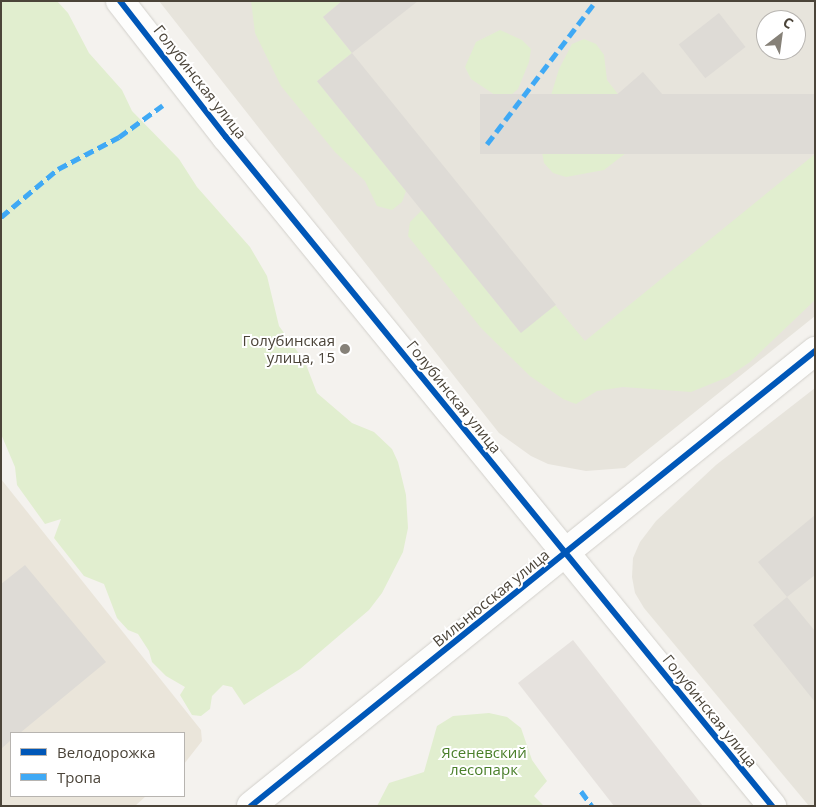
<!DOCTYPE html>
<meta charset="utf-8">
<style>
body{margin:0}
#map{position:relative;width:816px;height:807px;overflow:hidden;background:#f4f2ee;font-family:"Open Sans",sans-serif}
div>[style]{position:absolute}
.residential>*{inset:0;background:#e7e4dc}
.industrial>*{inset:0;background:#e6e2de}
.education>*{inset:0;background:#eae5da}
.green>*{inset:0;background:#e1eecf}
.building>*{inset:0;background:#dedbd6;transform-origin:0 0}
.roads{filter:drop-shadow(0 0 1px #d2d0cb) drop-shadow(0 0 1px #d2d0cb)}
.minor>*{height:28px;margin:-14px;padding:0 14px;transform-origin:14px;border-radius:14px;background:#fdfdfc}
.quiet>*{height:5px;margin-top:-2.5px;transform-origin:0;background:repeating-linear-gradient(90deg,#3fa9f5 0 10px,transparent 0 15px)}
.cycleway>*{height:6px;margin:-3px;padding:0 3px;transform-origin:3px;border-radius:3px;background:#0057b8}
.dots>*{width:14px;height:14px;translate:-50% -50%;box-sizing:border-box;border:2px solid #fff;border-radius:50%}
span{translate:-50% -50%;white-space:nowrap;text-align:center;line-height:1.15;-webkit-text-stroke:4px #fff;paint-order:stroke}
.street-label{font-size:15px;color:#4b4439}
.poi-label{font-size:15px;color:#4b4439}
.right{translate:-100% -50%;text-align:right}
.park-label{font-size:15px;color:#4a7f2a}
.frame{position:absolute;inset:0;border:2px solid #4b4439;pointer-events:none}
.legend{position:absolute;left:10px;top:732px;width:175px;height:65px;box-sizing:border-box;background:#fff;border:1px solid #b7b4b0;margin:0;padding:6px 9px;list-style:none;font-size:15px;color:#4b4439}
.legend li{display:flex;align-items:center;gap:10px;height:25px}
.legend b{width:25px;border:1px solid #b7b4b0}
.north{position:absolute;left:756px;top:10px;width:50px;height:50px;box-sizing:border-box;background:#fff;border:1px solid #b7b4b0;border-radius:50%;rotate:30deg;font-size:14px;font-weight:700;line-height:20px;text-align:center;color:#4b4439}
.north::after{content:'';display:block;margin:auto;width:18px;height:22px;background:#868178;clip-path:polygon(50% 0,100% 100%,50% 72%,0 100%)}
</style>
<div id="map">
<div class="residential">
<i style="clip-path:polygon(evenodd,159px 1px,815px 1px,815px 316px,625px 468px,586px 471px,548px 464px,531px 456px,499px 433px,159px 1px,766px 20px,796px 20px,796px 50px,766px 50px,766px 20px)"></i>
<i style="clip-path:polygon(815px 388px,815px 806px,809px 806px,644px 608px,635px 593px,632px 577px,633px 558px,640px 542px,656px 521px,716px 465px)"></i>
</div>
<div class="industrial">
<i style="clip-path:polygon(573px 640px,703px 806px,614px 806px,518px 683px)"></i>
</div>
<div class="education">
<i style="clip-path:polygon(1px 479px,201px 730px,202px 741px,184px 764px,184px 733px,11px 733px,11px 796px,146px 796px,135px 806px,1px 806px)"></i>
</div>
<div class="green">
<i style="clip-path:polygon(1px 1px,57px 1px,68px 13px,89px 53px,122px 90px,132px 111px,179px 159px,197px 187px,250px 247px,267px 276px,279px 326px,305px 362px,317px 393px,352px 423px,374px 432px,392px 449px,398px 462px,406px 495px,408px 528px,403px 552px,382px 593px,369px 610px,300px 669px,244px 705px,232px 687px,223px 685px,212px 696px,210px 709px,201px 716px,192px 715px,180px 695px,185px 687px,166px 676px,152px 662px,149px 651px,138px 634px,128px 630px,117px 618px,104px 584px,84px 576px,54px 538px,61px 519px,45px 524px,17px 485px,15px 467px,1px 434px)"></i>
<i style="clip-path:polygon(251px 1px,342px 1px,323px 17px,352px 53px,317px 81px,406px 191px,402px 202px,392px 210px,377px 206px,365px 181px,335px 152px,281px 86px,255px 33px)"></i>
<i style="clip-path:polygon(500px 30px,522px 40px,531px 49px,529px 62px,518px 89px,504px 101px,471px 79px,465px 67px,476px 42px)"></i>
<i style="clip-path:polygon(584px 39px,596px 44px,604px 55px,607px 80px,641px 124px,644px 139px,604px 170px,566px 177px,553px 173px,544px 163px,539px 135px,559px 69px,572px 44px)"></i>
<i style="clip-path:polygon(815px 154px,815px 300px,750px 362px,728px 377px,691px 392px,623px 387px,597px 391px,576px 404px,563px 399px,530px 376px,481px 328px,408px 236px,410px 222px,422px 210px,520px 332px,555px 305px,585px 341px)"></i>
<i style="clip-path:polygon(489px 713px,507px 717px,521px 728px,532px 760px,547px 781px,534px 796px,544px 806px,377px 806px,389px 783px,424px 772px,437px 726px,453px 716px)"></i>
</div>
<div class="building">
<i style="clip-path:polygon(342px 1px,418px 1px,352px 53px,323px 17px)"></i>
<i style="left:719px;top:13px;width:43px;height:51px;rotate:52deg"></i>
<i style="left:352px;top:53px;width:324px;height:45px;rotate:51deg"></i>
<i style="left:643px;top:72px;width:38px;height:35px;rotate:49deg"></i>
<i style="left:815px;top:94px;width:60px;height:335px;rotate:90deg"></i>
<i style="clip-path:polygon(815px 515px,815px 575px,787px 597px,758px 562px)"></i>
<i style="clip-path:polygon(25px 565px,106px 662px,20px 733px,11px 733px,11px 740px,1px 749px,1px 584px)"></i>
<i style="clip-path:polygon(787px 597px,815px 631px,815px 702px,753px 625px)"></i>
</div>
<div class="roads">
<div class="minor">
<i style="left:120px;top:1px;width:172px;rotate:52.1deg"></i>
<i style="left:226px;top:137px;width:864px;rotate:50.78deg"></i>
<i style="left:251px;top:806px;width:725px;rotate:-38.89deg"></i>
</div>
</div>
<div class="quiet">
<i style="left:487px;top:144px;width:180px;rotate:-52.7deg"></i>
<i style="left:1px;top:217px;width:75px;rotate:-40.1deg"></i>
<i style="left:58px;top:169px;width:69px;rotate:-27.7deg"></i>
<i style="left:119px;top:137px;width:54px;rotate:-36deg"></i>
<i style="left:581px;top:791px;width:19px;rotate:54deg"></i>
</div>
<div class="cycleway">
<i style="left:120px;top:1px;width:172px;rotate:52.1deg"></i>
<i style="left:226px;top:137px;width:864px;rotate:50.78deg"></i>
<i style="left:251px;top:806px;width:725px;rotate:-38.89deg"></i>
</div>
<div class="dots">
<i style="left:345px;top:349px;background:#868178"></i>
</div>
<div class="street-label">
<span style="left:200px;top:82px;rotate:52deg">Голубинская улица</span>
<span style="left:454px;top:397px;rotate:51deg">Голубинская улица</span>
<span style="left:491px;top:598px;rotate:-39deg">Вильнюсская улица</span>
<span style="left:710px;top:711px;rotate:51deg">Голубинская улица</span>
</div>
<div class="poi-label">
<span class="right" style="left:335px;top:349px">Голубинская<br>улица, 15</span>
</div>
<div class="park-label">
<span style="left:484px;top:761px">Ясеневский<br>лесопарк</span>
</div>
<div class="frame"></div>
<ul class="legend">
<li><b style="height:6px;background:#0057b8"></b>Велодорожка</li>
<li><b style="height:6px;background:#3fa9f5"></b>Тропа</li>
</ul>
<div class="north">С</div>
</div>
